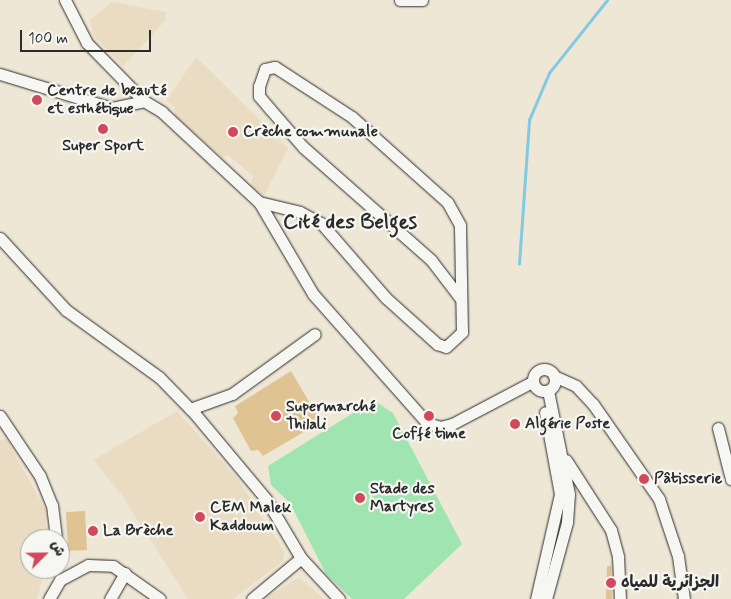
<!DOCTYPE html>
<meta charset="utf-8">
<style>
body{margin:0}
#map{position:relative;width:731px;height:599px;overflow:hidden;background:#efe7d6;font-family:Mynerve,"Playpen Sans Arabic",sans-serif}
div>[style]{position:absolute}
.built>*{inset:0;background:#eadcc2}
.green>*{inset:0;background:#a0e5b1}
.stream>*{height:2.5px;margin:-1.25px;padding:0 1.25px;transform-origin:1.25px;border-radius:1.25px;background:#81cae1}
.building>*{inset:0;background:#dfc393;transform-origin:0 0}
.roads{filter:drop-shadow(0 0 1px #2b2b2b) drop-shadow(0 0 1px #2b2b2b)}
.minor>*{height:11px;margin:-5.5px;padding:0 5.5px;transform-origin:5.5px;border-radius:5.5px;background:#f6f6f2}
.minor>.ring{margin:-5.5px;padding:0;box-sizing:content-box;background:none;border:11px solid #f6f6f2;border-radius:50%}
.dots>*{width:14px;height:14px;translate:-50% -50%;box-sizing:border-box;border:2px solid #f6f6f2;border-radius:50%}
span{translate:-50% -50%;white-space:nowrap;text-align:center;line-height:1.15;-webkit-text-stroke:4.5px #f6f6f2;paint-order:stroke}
.poi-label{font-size:16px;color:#2b2b2b;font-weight:700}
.left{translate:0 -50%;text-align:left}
.district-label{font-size:21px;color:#2b2b2b;font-weight:700}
.north{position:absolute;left:20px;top:529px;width:50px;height:50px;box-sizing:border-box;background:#f6f6f2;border:1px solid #a5a5a2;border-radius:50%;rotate:67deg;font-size:14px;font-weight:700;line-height:20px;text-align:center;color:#2b2b2b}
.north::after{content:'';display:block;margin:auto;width:18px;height:22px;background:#d1495b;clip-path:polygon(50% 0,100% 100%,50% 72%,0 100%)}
.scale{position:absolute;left:20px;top:30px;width:131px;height:22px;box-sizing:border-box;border:2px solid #2b2b2b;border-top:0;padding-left:6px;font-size:15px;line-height:18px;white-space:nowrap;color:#2b2b2b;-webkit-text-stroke:4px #f6f6f2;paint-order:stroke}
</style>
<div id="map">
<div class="built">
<i style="clip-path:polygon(112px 2px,166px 12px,166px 20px,123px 66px,94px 36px,90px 20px)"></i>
<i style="clip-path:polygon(196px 57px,288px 148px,264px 196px,251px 186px,253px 176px,228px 155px,223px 158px,175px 116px,175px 107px,166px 101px)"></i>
<i style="clip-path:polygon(177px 411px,238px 479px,285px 553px,282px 562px,233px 599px,188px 599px,121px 494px,93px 460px)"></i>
<i style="clip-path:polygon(6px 438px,45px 509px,47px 539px,30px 539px,30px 569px,45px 569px,37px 599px,0 599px,0 441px)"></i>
<i style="clip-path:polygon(300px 578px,324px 599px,265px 599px,294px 580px)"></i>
</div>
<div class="green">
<i style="clip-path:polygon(378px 403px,393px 413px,462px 544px,404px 599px,352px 599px,326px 574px,290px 503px,271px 485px,268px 466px,366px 405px)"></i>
</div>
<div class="stream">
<i style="left:519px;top:264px;width:144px;rotate:-86deg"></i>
<i style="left:529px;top:120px;width:51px;rotate:-66.9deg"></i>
<i style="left:549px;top:73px;width:93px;rotate:-51.5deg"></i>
</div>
<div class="building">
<i style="clip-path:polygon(291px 371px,321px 422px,263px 456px,258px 450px,251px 451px,233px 418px,238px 413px,235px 406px)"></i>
<i style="left:85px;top:511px;width:39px;height:19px;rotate:87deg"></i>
<i style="clip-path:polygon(607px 566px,611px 566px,612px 599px,606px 599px)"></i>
</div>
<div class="roads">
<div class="minor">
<i style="left:65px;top:0;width:48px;rotate:62.9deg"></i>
<i style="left:87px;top:43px;width:81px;rotate:45.5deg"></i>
<i style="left:400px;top:0;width:22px"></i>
<i style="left:0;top:74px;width:117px;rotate:16.9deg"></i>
<i style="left:112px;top:108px;width:33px;rotate:-12deg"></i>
<i style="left:144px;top:101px;width:21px;rotate:31deg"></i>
<i style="left:162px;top:112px;width:132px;rotate:42.9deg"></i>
<i style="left:259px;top:202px;width:107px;rotate:59.6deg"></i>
<i style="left:313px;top:294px;width:172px;rotate:48.5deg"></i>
<i style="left:427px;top:423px;width:14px;rotate:17deg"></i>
<i style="left:440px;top:427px;width:12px;rotate:-14deg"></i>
<i style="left:452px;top:424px;width:90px;rotate:-27.7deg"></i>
<i style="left:259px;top:202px;width:42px;rotate:13.7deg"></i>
<i style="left:300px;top:212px;width:24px;rotate:28deg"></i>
<i style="left:321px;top:223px;width:99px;rotate:49.1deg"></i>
<i style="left:386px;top:298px;width:69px;rotate:42deg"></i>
<i style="left:437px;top:344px;width:9px;rotate:18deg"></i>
<i style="left:446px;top:347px;width:22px;rotate:-43deg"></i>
<i style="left:462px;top:332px;width:107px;rotate:-91.1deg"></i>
<i style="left:460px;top:225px;width:26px;rotate:-119deg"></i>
<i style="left:447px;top:202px;width:127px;rotate:-138.2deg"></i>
<i style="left:352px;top:117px;width:92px;rotate:-147deg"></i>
<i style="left:275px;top:67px;width:10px;rotate:169deg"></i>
<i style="left:265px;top:69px;width:18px;rotate:109deg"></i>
<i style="left:259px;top:86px;width:10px;rotate:90deg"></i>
<i style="left:259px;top:96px;width:17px;rotate:50deg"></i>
<i style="left:270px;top:109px;width:50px;rotate:49deg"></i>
<i style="left:303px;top:147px;width:171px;rotate:41.4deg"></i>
<i style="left:431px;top:260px;width:49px;rotate:52.4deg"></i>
<i style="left:0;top:238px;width:98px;rotate:47.5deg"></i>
<i style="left:66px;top:310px;width:115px;rotate:35.8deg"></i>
<i style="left:159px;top:377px;width:52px;rotate:45.8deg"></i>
<i style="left:195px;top:414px;width:111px;rotate:50.1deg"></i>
<i style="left:266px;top:499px;width:69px;rotate:59.3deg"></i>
<i style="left:301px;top:558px;width:56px;rotate:47.2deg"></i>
<i class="ring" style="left:533px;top:369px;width:11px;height:11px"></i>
<i style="left:554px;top:376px;width:24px;rotate:24deg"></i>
<i style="left:576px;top:386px;width:25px;rotate:47deg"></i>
<i style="left:593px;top:404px;width:116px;rotate:55.2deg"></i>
<i style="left:659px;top:499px;width:60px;rotate:71.6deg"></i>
<i style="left:678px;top:556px;width:43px;rotate:82.1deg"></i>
<i style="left:190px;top:409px;width:45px;rotate:-19.7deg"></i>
<i style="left:232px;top:394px;width:102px;rotate:-35.9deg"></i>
<i style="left:0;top:416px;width:72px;rotate:56.3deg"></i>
<i style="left:40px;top:476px;width:31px;rotate:68deg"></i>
<i style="left:52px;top:505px;width:34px;rotate:83deg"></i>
<i style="left:718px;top:428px;width:53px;rotate:75.7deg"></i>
<i style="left:566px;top:460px;width:83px;rotate:57.3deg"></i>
<i style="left:611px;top:530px;width:28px;rotate:75deg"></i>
<i style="left:618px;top:557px;width:42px;rotate:87.3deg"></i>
<i style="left:49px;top:599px;width:22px;rotate:-60deg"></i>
<i style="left:60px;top:580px;width:32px;rotate:-28deg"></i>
<i style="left:88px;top:565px;width:25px;rotate:2deg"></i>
<i style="left:113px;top:566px;width:57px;rotate:35.1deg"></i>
<i style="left:110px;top:599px;width:30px;rotate:-60deg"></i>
<i style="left:252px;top:599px;width:64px;rotate:-39.9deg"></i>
<i style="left:536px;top:599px;width:108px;rotate:-77.1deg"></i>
<i style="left:560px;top:494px;width:83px;rotate:-100.4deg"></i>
<i style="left:546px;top:599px;width:80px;rotate:-74.7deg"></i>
<i style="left:567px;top:522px;width:28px;rotate:-86deg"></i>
<i style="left:569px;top:494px;width:105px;rotate:-101.5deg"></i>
</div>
</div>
<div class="dots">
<i style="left:37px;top:100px;background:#d1495b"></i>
<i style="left:103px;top:129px;background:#d1495b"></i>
<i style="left:233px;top:132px;background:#d1495b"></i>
<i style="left:276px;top:416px;background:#d1495b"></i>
<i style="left:429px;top:416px;background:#d1495b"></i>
<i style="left:515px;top:424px;background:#d1495b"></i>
<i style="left:644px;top:479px;background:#d1495b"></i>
<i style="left:360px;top:498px;background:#d1495b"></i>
<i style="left:200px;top:517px;background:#d1495b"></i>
<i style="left:93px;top:531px;background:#d1495b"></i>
<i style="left:611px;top:583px;background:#d1495b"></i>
</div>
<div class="poi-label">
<span class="left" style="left:47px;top:100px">Centre de beauté<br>et esthétique</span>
<span class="left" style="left:243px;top:132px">Crèche communale</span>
<span style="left:103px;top:146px">Super Sport</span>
<span class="left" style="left:286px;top:416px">Supermarché<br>Thilali</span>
<span class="left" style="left:525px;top:424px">Algérie Poste</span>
<span style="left:429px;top:434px">Coffé time</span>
<span class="left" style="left:654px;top:479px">Pâtisserie</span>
<span class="left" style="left:370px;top:498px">Stade des<br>Martyres</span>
<span class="left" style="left:210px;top:517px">CEM Malek<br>Kaddoum</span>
<span class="left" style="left:103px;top:531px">La Brèche</span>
<span class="left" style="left:621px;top:583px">الجزائرية للمياه</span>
</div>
<div class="district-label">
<span style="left:350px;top:222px">Cité des Belges</span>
</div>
<div class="north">ش</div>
<div class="scale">100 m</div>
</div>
